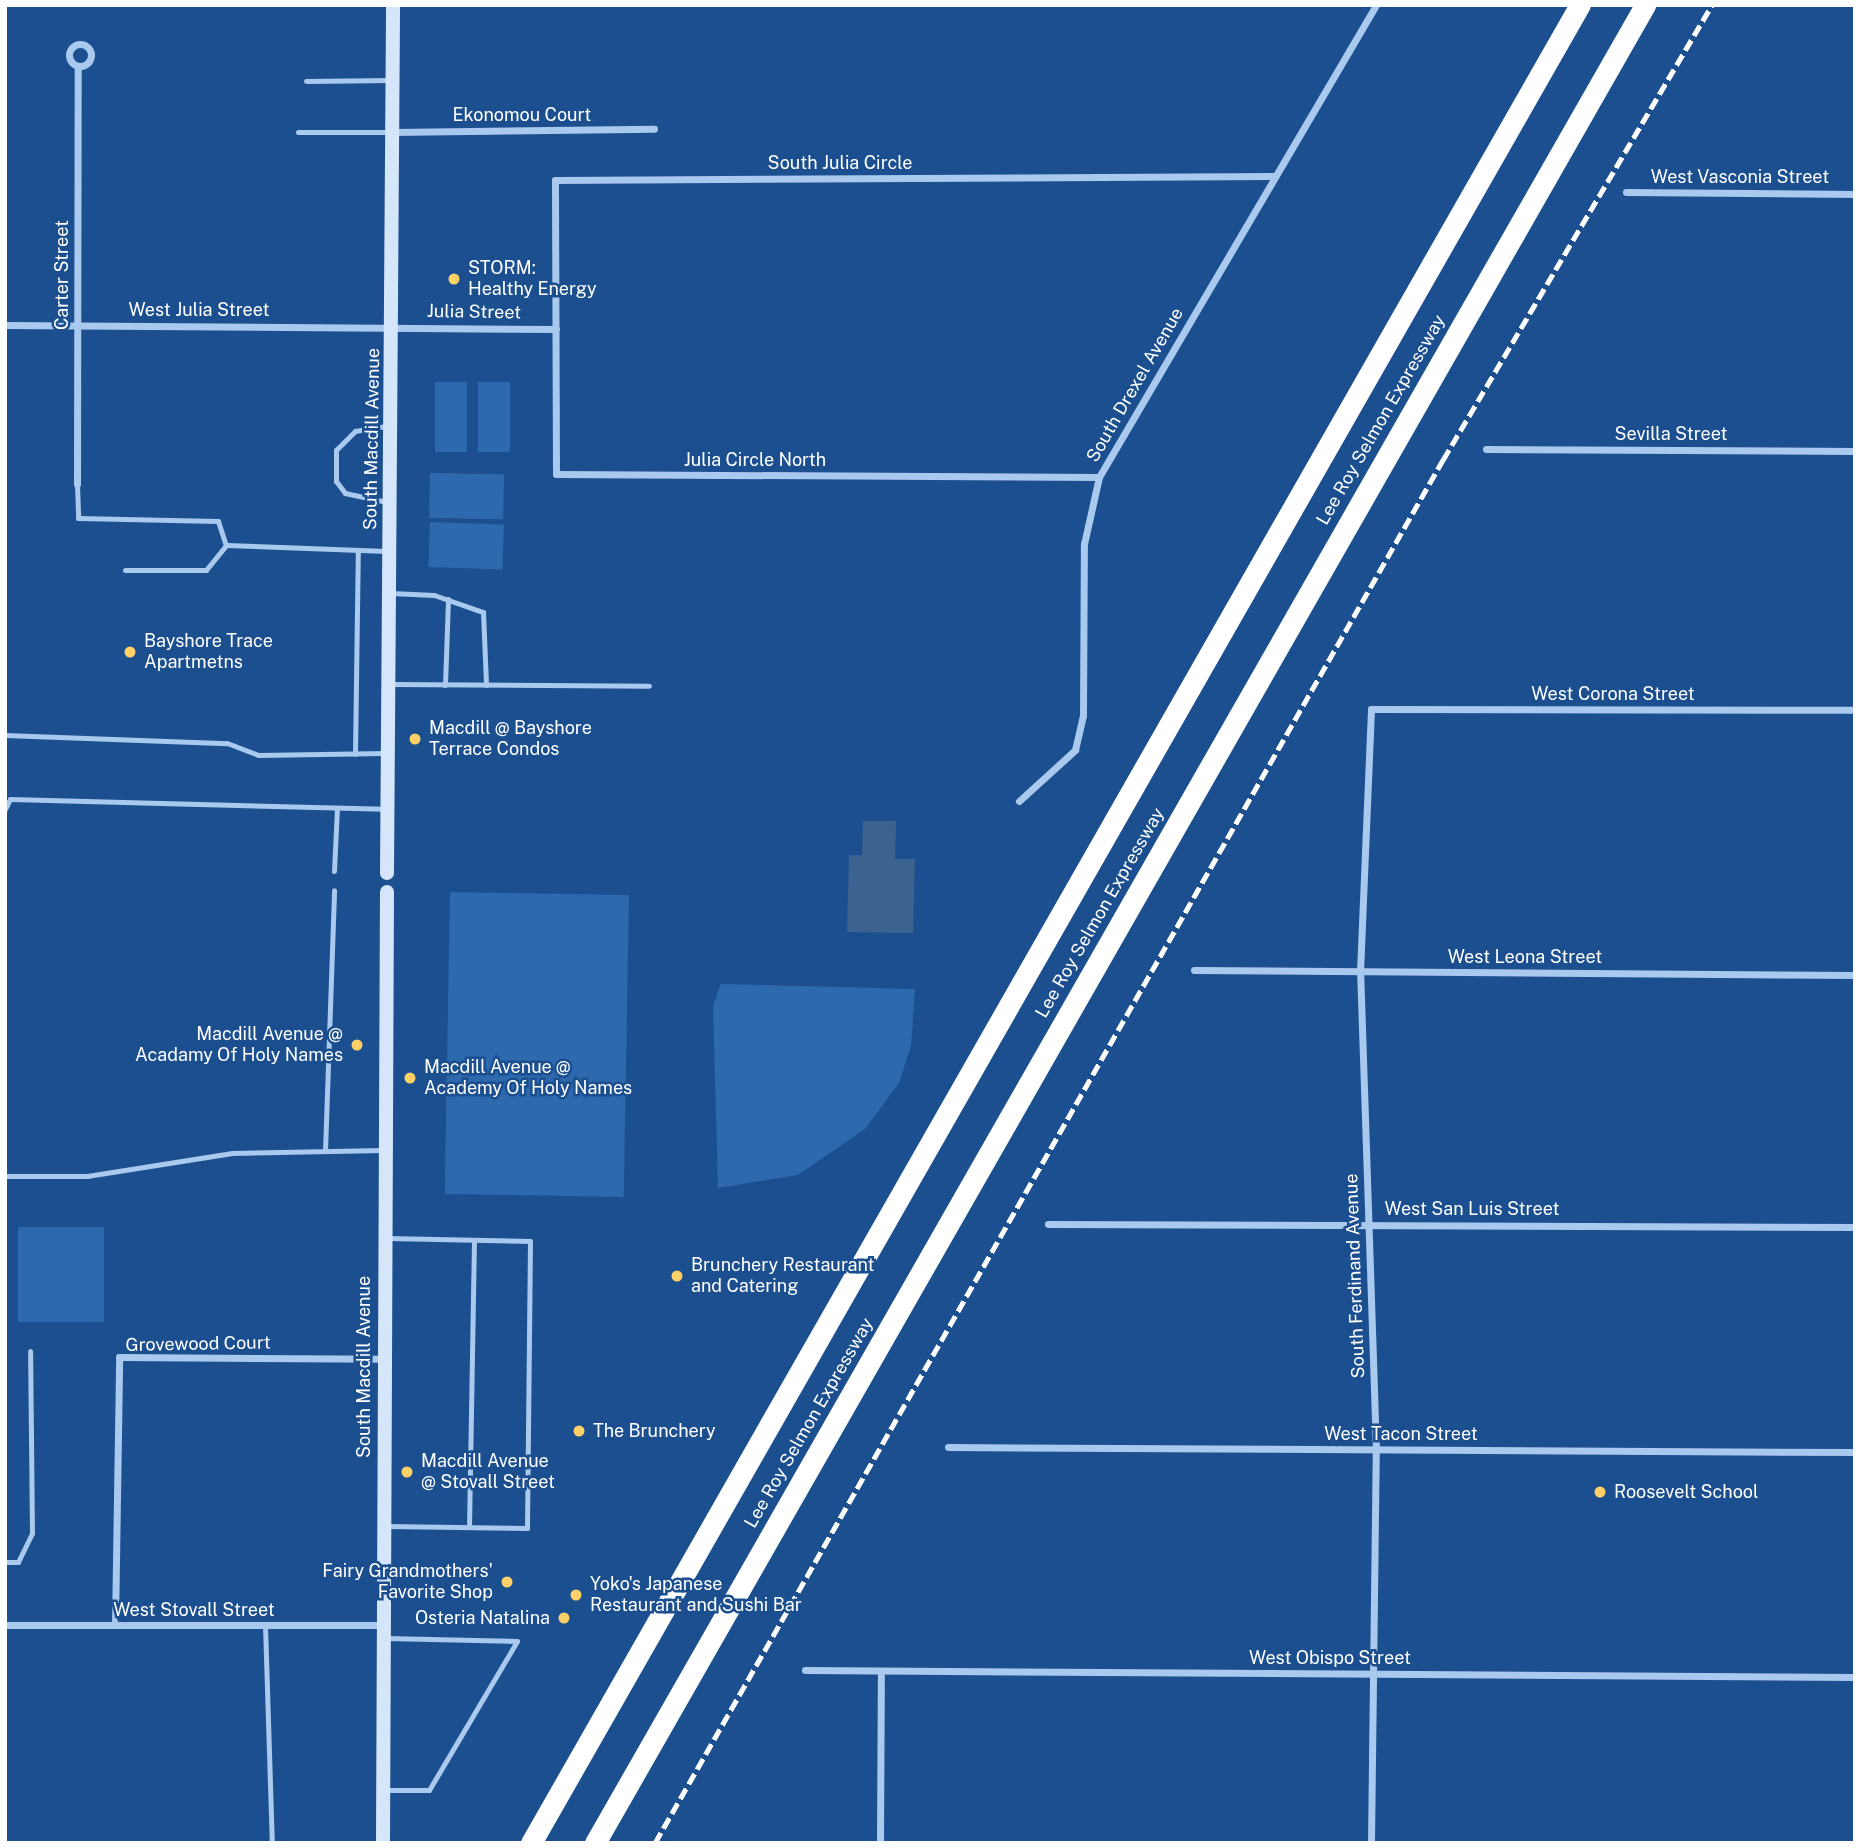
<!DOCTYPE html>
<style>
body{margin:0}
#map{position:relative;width:1860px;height:1848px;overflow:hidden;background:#1b4f8f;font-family:"Public Sans",sans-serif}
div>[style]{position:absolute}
.green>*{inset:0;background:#2e69ad;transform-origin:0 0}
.water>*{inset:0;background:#3c6290}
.lane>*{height:5px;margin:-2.5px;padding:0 2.5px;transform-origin:2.5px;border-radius:2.5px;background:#a9c9ee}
.street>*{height:7px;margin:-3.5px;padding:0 3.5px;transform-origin:3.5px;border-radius:3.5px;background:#a9c9ee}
.street>.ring{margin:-3.5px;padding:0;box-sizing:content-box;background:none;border:7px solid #a9c9ee;border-radius:50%}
.secondary>*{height:14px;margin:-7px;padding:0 7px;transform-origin:7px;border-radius:7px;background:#d6e6fa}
.highway>*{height:21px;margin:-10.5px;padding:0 10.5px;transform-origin:10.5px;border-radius:10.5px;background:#fff}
.rail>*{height:5px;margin-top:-2.5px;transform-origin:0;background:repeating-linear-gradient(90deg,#fff 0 12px,transparent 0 17px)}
.dots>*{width:19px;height:19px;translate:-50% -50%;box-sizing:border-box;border:4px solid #1b4f8f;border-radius:50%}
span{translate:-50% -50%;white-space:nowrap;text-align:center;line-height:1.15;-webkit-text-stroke:5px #1b4f8f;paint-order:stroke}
.street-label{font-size:18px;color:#fff}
.poi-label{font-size:18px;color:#fff}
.left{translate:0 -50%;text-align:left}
.right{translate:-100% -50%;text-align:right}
.frame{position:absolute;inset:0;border:7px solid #fff;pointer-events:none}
</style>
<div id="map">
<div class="green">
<i style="left:435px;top:382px;width:32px;height:70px"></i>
<i style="left:478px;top:382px;width:32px;height:70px"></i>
<i style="left:430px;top:473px;width:74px;height:45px;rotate:1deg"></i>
<i style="left:430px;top:522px;width:74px;height:45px;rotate:2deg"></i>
<i style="left:450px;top:892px;width:179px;height:302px;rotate:1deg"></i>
<i style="clip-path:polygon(721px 984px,915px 989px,911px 1046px,899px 1083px,865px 1129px,798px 1175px,718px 1188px,713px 1005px)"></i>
<i style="left:18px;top:1227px;width:86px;height:95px"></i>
</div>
<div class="water">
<i style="clip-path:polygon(863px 821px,896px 821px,895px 859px,915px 859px,913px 933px,847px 932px,849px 855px,862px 855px)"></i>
</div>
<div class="lane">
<i style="left:306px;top:81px;width:86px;rotate:-0.7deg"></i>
<i style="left:298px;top:132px;width:93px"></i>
<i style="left:77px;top:484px;width:34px;rotate:88deg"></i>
<i style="left:78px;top:518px;width:140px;rotate:1.2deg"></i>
<i style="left:218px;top:521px;width:25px;rotate:72deg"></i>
<i style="left:226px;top:545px;width:161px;rotate:2.1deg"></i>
<i style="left:387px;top:502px;width:43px;rotate:-167.9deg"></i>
<i style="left:345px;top:493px;width:15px;rotate:-127deg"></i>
<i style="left:336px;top:481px;width:31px;rotate:-90deg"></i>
<i style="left:336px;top:450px;width:27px;rotate:-45deg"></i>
<i style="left:355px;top:431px;width:33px;rotate:-9deg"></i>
<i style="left:125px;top:570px;width:81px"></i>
<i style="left:206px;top:570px;width:32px;rotate:-51deg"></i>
<i style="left:391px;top:593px;width:43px;rotate:2.7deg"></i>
<i style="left:434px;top:595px;width:52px;rotate:19.1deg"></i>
<i style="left:483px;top:612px;width:73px;rotate:87.6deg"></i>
<i style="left:390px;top:684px;width:259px;rotate:0.4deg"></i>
<i style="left:445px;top:685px;width:86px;rotate:-88deg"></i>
<i style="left:5px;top:735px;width:222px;rotate:2.1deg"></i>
<i style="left:227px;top:743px;width:33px;rotate:21deg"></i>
<i style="left:258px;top:755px;width:127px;rotate:-0.9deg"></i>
<i style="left:355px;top:754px;width:204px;rotate:-89.2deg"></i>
<i style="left:5px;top:809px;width:11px;rotate:-63deg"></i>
<i style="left:10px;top:799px;width:374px;rotate:1.5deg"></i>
<i style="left:334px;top:871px;width:63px;rotate:-87.3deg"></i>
<i style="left:325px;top:1151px;width:261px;rotate:-88deg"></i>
<i style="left:5px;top:1176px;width:82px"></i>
<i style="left:87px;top:1176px;width:147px;rotate:-9deg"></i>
<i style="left:232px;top:1153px;width:152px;rotate:-1.1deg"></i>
<i style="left:386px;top:1526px;width:141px;rotate:0.8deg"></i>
<i style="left:527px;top:1528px;width:287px;rotate:-89.4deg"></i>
<i style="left:530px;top:1241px;width:143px;rotate:-178.8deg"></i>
<i style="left:469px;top:1527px;width:287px;rotate:-89deg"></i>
<i style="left:5px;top:1562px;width:13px"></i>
<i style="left:18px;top:1562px;width:32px;rotate:-64deg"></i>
<i style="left:32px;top:1533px;width:182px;rotate:-90.6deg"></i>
<i style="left:265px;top:1625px;width:218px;rotate:88.2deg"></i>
<i style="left:383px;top:1790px;width:46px"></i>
<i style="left:429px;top:1790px;width:173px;rotate:-59.4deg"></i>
<i style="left:517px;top:1641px;width:132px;rotate:-178.7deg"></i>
</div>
<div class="street">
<i class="ring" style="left:69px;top:44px;width:15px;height:15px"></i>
<i style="left:392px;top:132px;width:262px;rotate:-0.7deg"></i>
<i style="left:1626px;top:192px;width:229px;rotate:0.5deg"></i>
<i style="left:5px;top:325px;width:551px;rotate:0.42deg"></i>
<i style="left:1486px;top:449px;width:369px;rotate:0.3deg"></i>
<i style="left:1099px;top:477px;width:543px;rotate:-179.68deg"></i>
<i style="left:556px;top:474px;width:294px;rotate:-90.2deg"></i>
<i style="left:555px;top:180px;width:720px;rotate:-0.32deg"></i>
<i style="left:77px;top:484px;width:418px;rotate:-89.9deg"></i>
<i style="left:1019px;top:801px;width:76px;rotate:-42.3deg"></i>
<i style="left:1075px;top:750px;width:35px;rotate:-77deg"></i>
<i style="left:1083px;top:716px;width:172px;rotate:-89.7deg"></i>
<i style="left:1084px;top:544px;width:69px;rotate:-77.4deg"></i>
<i style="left:1099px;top:477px;width:547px;rotate:-59.59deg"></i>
<i style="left:1194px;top:970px;width:661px;rotate:0.43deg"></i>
<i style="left:1048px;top:1224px;width:807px;rotate:0.21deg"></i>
<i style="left:948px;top:1447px;width:907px;rotate:0.32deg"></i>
<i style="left:5px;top:1625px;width:379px"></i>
<i style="left:115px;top:1625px;width:268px;rotate:-89.1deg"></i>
<i style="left:119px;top:1357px;width:264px;rotate:0.4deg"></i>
<i style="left:805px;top:1670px;width:1050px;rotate:0.38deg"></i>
<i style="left:880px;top:1843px;width:172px;rotate:-89.7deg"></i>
<i style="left:1371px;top:1843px;width:393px;rotate:-89.3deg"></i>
<i style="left:1376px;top:1450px;width:478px;rotate:-91.9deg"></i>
<i style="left:1360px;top:972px;width:263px;rotate:-87.6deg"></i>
<i style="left:1371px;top:709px;width:484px;rotate:0.1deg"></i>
</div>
<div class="secondary">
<i style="left:387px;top:873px;width:868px;rotate:-89.6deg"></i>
<i style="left:383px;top:1843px;width:951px;rotate:-89.76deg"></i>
</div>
<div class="highway">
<i style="left:531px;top:1843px;width:2116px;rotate:-60.29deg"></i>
<i style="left:595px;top:1843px;width:2117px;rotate:-60.26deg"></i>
</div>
<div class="rail">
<i style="left:655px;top:1843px;width:1592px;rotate:-60.33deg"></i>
<i style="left:1443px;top:460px;width:529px;rotate:-59.41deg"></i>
</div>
<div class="dots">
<i style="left:454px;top:279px;background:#ffd166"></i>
<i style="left:130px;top:652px;background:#ffd166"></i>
<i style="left:415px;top:739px;background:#ffd166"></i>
<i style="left:357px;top:1045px;background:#ffd166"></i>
<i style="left:410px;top:1078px;background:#ffd166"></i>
<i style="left:677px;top:1276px;background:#ffd166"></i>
<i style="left:579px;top:1431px;background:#ffd166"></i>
<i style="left:407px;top:1472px;background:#ffd166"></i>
<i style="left:1600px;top:1492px;background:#ffd166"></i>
<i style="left:507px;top:1582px;background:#ffd166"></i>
<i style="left:576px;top:1595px;background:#ffd166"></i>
<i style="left:564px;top:1618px;background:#ffd166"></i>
</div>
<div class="street-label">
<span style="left:522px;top:115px">Ekonomou Court</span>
<span style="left:840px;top:163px">South Julia Circle</span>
<span style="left:1740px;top:177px">West Vasconia Street</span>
<span style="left:62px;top:275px;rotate:-90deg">Carter Street</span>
<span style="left:199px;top:310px">West Julia Street</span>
<span style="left:474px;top:312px;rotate:1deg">Julia Street</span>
<span style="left:1135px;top:385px;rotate:-60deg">South Drexel Avenue</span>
<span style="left:1381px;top:420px;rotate:-60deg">Lee Roy Selmon Expressway</span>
<span style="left:1671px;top:434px">Sevilla Street</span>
<span style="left:372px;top:439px;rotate:-89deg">South Macdill Avenue</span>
<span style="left:755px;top:460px">Julia Circle North</span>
<span style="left:1613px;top:694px">West Corona Street</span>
<span style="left:1100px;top:913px;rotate:-60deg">Lee Roy Selmon Expressway</span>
<span style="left:1525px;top:957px">West Leona Street</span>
<span style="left:1472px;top:1209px">West San Luis Street</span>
<span style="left:1355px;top:1276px;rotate:-92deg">South Ferdinand Avenue</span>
<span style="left:198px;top:1344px;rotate:-1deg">Grovewood Court</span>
<span style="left:364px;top:1367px;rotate:-90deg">South Macdill Avenue</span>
<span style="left:809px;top:1423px;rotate:-60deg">Lee Roy Selmon Expressway</span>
<span style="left:1401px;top:1434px">West Tacon Street</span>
<span style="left:194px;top:1610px">West Stovall Street</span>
<span style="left:1330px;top:1658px">West Obispo Street</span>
</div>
<div class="poi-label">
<span class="left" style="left:468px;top:279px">STORM:<br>Healthy Energy</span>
<span class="left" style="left:144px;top:652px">Bayshore Trace<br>Apartmetns</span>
<span class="left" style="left:429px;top:739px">Macdill @ Bayshore<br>Terrace Condos</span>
<span class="right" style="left:343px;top:1045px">Macdill Avenue @<br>Acadamy Of Holy Names</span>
<span class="left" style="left:424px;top:1078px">Macdill Avenue @<br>Academy Of Holy Names</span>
<span class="left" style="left:691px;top:1276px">Brunchery Restaurant<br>and Catering</span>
<span class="left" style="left:593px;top:1431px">The Brunchery</span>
<span class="left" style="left:421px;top:1472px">Macdill Avenue<br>@ Stovall Street</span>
<span class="left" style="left:1614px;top:1492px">Roosevelt School</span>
<span class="right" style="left:493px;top:1582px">Fairy Grandmothers'<br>Favorite Shop</span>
<span class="left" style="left:590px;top:1595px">Yoko's Japanese<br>Restaurant and Sushi Bar</span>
<span class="right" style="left:550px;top:1618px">Osteria Natalina</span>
</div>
<div class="frame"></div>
</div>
